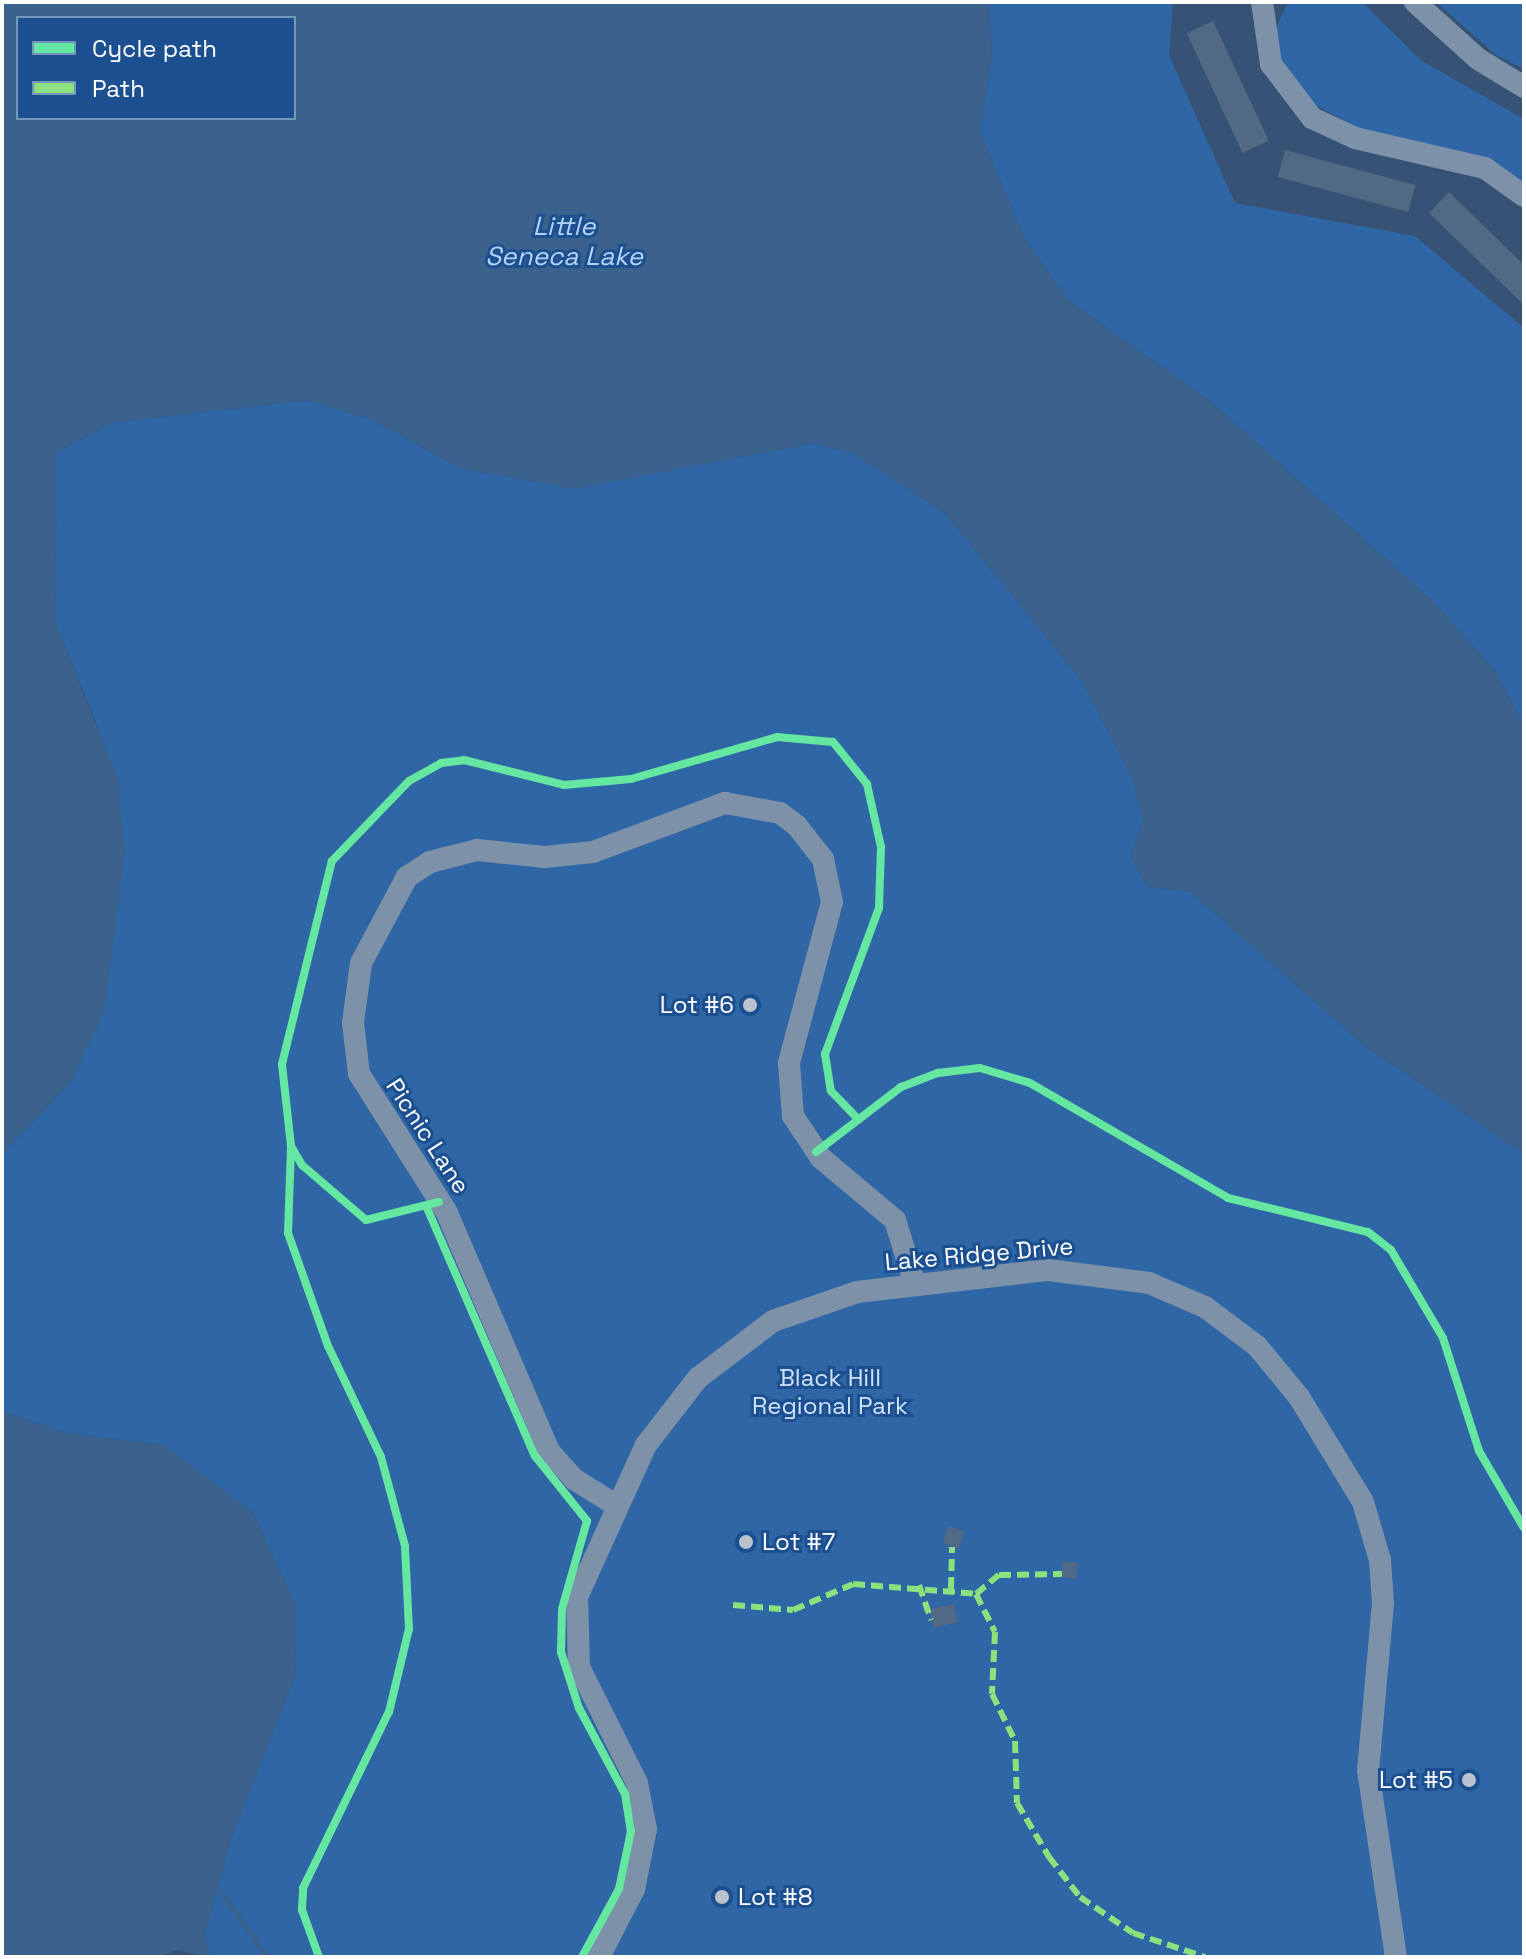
<!DOCTYPE html>
<style>
body{margin:0}
#map{position:relative;width:1526px;height:1959px;overflow:hidden;background:#365274;font-family:"Space Grotesk",sans-serif}
div>[style]{position:absolute}
.green>*{inset:0;background:#2f66a5}
.water>*{inset:0;background:#3b618d}
.stream>*{height:5px;margin:-2.5px;padding:0 2.5px;transform-origin:2.5px;border-radius:2.5px;background:#3b618d}
.building>*{inset:0;background:#526984;transform-origin:0 0}
.minor>*{height:22px;margin:-11px;padding:0 11px;transform-origin:11px;border-radius:11px;background:#7d92a8}
.quiet>*{height:6px;margin-top:-3px;transform-origin:0;background:repeating-linear-gradient(90deg,#8de07e 0 12px,transparent 0 18px)}
.cycleway>*{height:8px;margin:-4px;padding:0 4px;transform-origin:4px;border-radius:4px;background:#66e7a1}
.dots>*{width:22px;height:22px;translate:-50% -50%;box-sizing:border-box;border:4px solid #1b4f8f;border-radius:50%}
span{translate:-50% -50%;white-space:nowrap;text-align:center;line-height:1.15;-webkit-text-stroke:6px #1b4f8f;paint-order:stroke}
.poi-label{font-size:24px;color:#fff}
.right{translate:-100% -50%;text-align:right}
.left{translate:0 -50%;text-align:left}
.street-label{font-size:24px;color:#fff}
.park-label{font-size:24px;color:#cfe3fa}
.water-label{font-size:26px;color:#b5d3f5;font-style:italic}
.frame{position:absolute;inset:0;border:4px solid #fff;pointer-events:none}
.legend{position:absolute;left:16px;top:16px;width:280px;height:104px;box-sizing:border-box;background:#1b4f8f;border:2px solid #7695bc;margin:0;padding:10px 14px;list-style:none;font-size:24px;color:#fff}
.legend li{display:flex;align-items:center;gap:16px;height:40px}
.legend b{width:40px;border:2px solid #7695bc}
</style>
<div id="map">
<div class="green">
<i style="clip-path:polygon(989px 2px,1173px 2px,1169px 55px,1235px 203px,1415px 236px,1524px 328px,1524px 726px,1495px 671px,1433px 601px,1210px 401px,1069px 301px,1024px 238px,980px 131px,992px 56px)"></i>
<i style="clip-path:polygon(1288px 2px,1362px 2px,1422px 61px,1524px 119px,1524px 184px,1477px 155px,1364px 131px,1304px 99px,1284px 71px,1275px 30px)"></i>
<i style="clip-path:polygon(1436px 2px,1524px 2px,1524px 69px,1496px 55px)"></i>
<i style="clip-path:polygon(308px 400px,370px 419px,463px 469px,574px 488px,815px 443px,854px 454px,945px 513px,1081px 680px,1132px 777px,1143px 820px,1131px 856px,1147px 886px,1191px 892px,1365px 1046px,1524px 1154px,1524px 1957px,209px 1957px,205px 1933px,231px 1839px,295px 1677px,297px 1608px,253px 1513px,157px 1444px,65px 1433px,2px 1411px,2px 1154px,71px 1082px,125px 853px,97px 725px,55px 622px,57px 452px,114px 422px)"></i>
</div>
<div class="water">
<i style="clip-path:polygon(evenodd,2px 2px,989px 2px,992px 56px,980px 131px,1024px 238px,1069px 301px,1210px 401px,1433px 601px,1495px 671px,1524px 726px,1524px 1154px,1365px 1046px,1191px 892px,1147px 886px,1131px 856px,1143px 820px,1132px 777px,1081px 680px,945px 513px,854px 454px,815px 443px,574px 489px,463px 469px,370px 419px,308px 400px,114px 422px,57px 452px,55px 622px,118px 779px,125px 853px,104px 1014px,71px 1082px,2px 1154px,2px 2px,18px 18px,294px 18px,294px 118px,18px 118px,18px 18px)"></i>
<i style="clip-path:polygon(2px 1411px,65px 1433px,164px 1445px,253px 1513px,297px 1608px,295px 1677px,231px 1839px,205px 1933px,209px 1957px,176px 1950px,159px 1957px,2px 1957px)"></i>
</div>
<div class="stream">
<i style="left:221px;top:1892px;width:80px;rotate:54.7deg"></i>
</div>
<div class="building">
<i style="left:1213px;top:21px;width:132px;height:29px;rotate:65deg"></i>
<i style="left:1285px;top:150px;width:135px;height:28px;rotate:15deg"></i>
<i style="clip-path:polygon(1449px 192px,1524px 265px,1524px 305px,1429px 213px)"></i>
<i style="left:948px;top:1526px;width:17px;height:18px;rotate:17deg"></i>
<i style="left:1063px;top:1561px;width:15px;height:16px;rotate:8deg"></i>
<i style="left:954px;top:1604px;width:19px;height:25px;rotate:78deg"></i>
</div>
<div class="minor">
<i style="left:1262px;top:2px;width:63px;rotate:81.7deg"></i>
<i style="left:1271px;top:64px;width:68px;rotate:52.8deg"></i>
<i style="left:1312px;top:118px;width:47px;rotate:24.9deg"></i>
<i style="left:1355px;top:138px;width:133px;rotate:13deg"></i>
<i style="left:1485px;top:168px;width:48px;rotate:35.7deg"></i>
<i style="left:1415px;top:2px;width:85px;rotate:42.1deg"></i>
<i style="left:1478px;top:59px;width:54px;rotate:31.3deg"></i>
<i style="left:614px;top:1504px;width:47px;rotate:-148deg"></i>
<i style="left:574px;top:1479px;width:38px;rotate:-132deg"></i>
<i style="left:549px;top:1451px;width:261px;rotate:-113.2deg"></i>
<i style="left:446px;top:1211px;width:162px;rotate:-122.4deg"></i>
<i style="left:359px;top:1074px;width:51px;rotate:-96.7deg"></i>
<i style="left:353px;top:1023px;width:61px;rotate:-82.4deg"></i>
<i style="left:361px;top:963px;width:98px;rotate:-61.9deg"></i>
<i style="left:407px;top:877px;width:27px;rotate:-33deg"></i>
<i style="left:430px;top:862px;width:49px;rotate:-14.3deg"></i>
<i style="left:477px;top:850px;width:68px;rotate:5.9deg"></i>
<i style="left:545px;top:857px;width:48px;rotate:-5.9deg"></i>
<i style="left:593px;top:852px;width:141px;rotate:-20.4deg"></i>
<i style="left:725px;top:803px;width:56px;rotate:10.3deg"></i>
<i style="left:780px;top:813px;width:21px;rotate:37deg"></i>
<i style="left:797px;top:826px;width:42px;rotate:51.8deg"></i>
<i style="left:823px;top:859px;width:44px;rotate:78.2deg"></i>
<i style="left:832px;top:902px;width:167px;rotate:105deg"></i>
<i style="left:789px;top:1063px;width:53px;rotate:85.7deg"></i>
<i style="left:793px;top:1116px;width:50px;rotate:56.3deg"></i>
<i style="left:821px;top:1158px;width:97px;rotate:40deg"></i>
<i style="left:895px;top:1220px;width:68px;rotate:72.9deg"></i>
<i style="left:599px;top:1957px;width:76px;rotate:-62.8deg"></i>
<i style="left:634px;top:1889px;width:61px;rotate:-78.7deg"></i>
<i style="left:646px;top:1829px;width:47px;rotate:-101.1deg"></i>
<i style="left:637px;top:1783px;width:130px;rotate:-116.6deg"></i>
<i style="left:579px;top:1667px;width:70px;rotate:-91.6deg"></i>
<i style="left:577px;top:1597px;width:167px;rotate:-65.6deg"></i>
<i style="left:646px;top:1445px;width:85px;rotate:-52.2deg"></i>
<i style="left:698px;top:1378px;width:94px;rotate:-37.2deg"></i>
<i style="left:773px;top:1321px;width:89px;rotate:-19deg"></i>
<i style="left:857px;top:1292px;width:192px;rotate:-6.6deg"></i>
<i style="left:1048px;top:1270px;width:102px;rotate:7.3deg"></i>
<i style="left:1149px;top:1283px;width:61px;rotate:23.2deg"></i>
<i style="left:1205px;top:1307px;width:65px;rotate:36.9deg"></i>
<i style="left:1257px;top:1346px;width:66px;rotate:50.5deg"></i>
<i style="left:1299px;top:1397px;width:123px;rotate:58.6deg"></i>
<i style="left:1363px;top:1502px;width:60px;rotate:73.7deg"></i>
<i style="left:1380px;top:1560px;width:43px;rotate:86deg"></i>
<i style="left:1383px;top:1603px;width:168px;rotate:95.1deg"></i>
<i style="left:1368px;top:1770px;width:189px;rotate:81.5deg"></i>
</div>
<div class="quiet">
<i style="left:919px;top:1585px;width:37px;rotate:71deg"></i>
<i style="left:951px;top:1589px;width:42px;rotate:-88.6deg"></i>
<i style="left:976px;top:1594px;width:30px;rotate:-40deg"></i>
<i style="left:999px;top:1575px;width:63px;rotate:-0.9deg"></i>
<i style="left:733px;top:1605px;width:60px;rotate:4.8deg"></i>
<i style="left:793px;top:1610px;width:65px;rotate:-23.4deg"></i>
<i style="left:853px;top:1584px;width:123px;rotate:4.6deg"></i>
<i style="left:976px;top:1594px;width:42px;rotate:63.4deg"></i>
<i style="left:995px;top:1632px;width:62px;rotate:92.8deg"></i>
<i style="left:992px;top:1694px;width:52px;rotate:63.9deg"></i>
<i style="left:1015px;top:1741px;width:62px;rotate:88.2deg"></i>
<i style="left:1017px;top:1803px;width:63px;rotate:59.3deg"></i>
<i style="left:1049px;top:1857px;width:51px;rotate:52.2deg"></i>
<i style="left:1080px;top:1897px;width:64px;rotate:34.2deg"></i>
<i style="left:1133px;top:1933px;width:76px;rotate:18.4deg"></i>
</div>
<div class="cycleway">
<i style="left:291px;top:1146px;width:22px;rotate:60deg"></i>
<i style="left:302px;top:1165px;width:84px;rotate:40.7deg"></i>
<i style="left:366px;top:1220px;width:75px;rotate:-13.9deg"></i>
<i style="left:816px;top:1152px;width:107px;rotate:-37.4deg"></i>
<i style="left:901px;top:1087px;width:40px;rotate:-21deg"></i>
<i style="left:938px;top:1073px;width:42px;rotate:-6.8deg"></i>
<i style="left:980px;top:1068px;width:52px;rotate:16.7deg"></i>
<i style="left:1030px;top:1083px;width:229px;rotate:30.1deg"></i>
<i style="left:1228px;top:1198px;width:144px;rotate:13.7deg"></i>
<i style="left:1368px;top:1232px;width:29px;rotate:38deg"></i>
<i style="left:1391px;top:1250px;width:102px;rotate:59.4deg"></i>
<i style="left:1443px;top:1338px;width:119px;rotate:72.3deg"></i>
<i style="left:1479px;top:1451px;width:89px;rotate:59.7deg"></i>
<i style="left:427px;top:1208px;width:270px;rotate:66.5deg"></i>
<i style="left:535px;top:1456px;width:83px;rotate:51.3deg"></i>
<i style="left:587px;top:1521px;width:91px;rotate:105.9deg"></i>
<i style="left:562px;top:1609px;width:43px;rotate:91.3deg"></i>
<i style="left:561px;top:1652px;width:59px;rotate:72.2deg"></i>
<i style="left:579px;top:1708px;width:98px;rotate:61.9deg"></i>
<i style="left:625px;top:1794px;width:37px;rotate:81deg"></i>
<i style="left:631px;top:1831px;width:59px;rotate:101.7deg"></i>
<i style="left:619px;top:1889px;width:77px;rotate:118.6deg"></i>
<i style="left:319px;top:1957px;width:50px;rotate:-109.9deg"></i>
<i style="left:302px;top:1910px;width:22px;rotate:-87deg"></i>
<i style="left:303px;top:1888px;width:196px;rotate:-64deg"></i>
<i style="left:389px;top:1712px;width:85px;rotate:-76.5deg"></i>
<i style="left:409px;top:1629px;width:83px;rotate:-92.8deg"></i>
<i style="left:405px;top:1546px;width:92px;rotate:-105.1deg"></i>
<i style="left:381px;top:1457px;width:123px;rotate:-115.5deg"></i>
<i style="left:328px;top:1346px;width:120px;rotate:-109.5deg"></i>
<i style="left:288px;top:1233px;width:87px;rotate:-88deg"></i>
<i style="left:291px;top:1146px;width:82px;rotate:-96.3deg"></i>
<i style="left:282px;top:1064px;width:209px;rotate:-76.2deg"></i>
<i style="left:332px;top:861px;width:111px;rotate:-46.1deg"></i>
<i style="left:409px;top:781px;width:37px;rotate:-29deg"></i>
<i style="left:441px;top:763px;width:23px;rotate:-7deg"></i>
<i style="left:464px;top:760px;width:103px;rotate:14deg"></i>
<i style="left:564px;top:785px;width:67px;rotate:-5.1deg"></i>
<i style="left:631px;top:779px;width:152px;rotate:-16deg"></i>
<i style="left:777px;top:737px;width:56px;rotate:5.1deg"></i>
<i style="left:833px;top:742px;width:54px;rotate:51deg"></i>
<i style="left:867px;top:784px;width:65px;rotate:77.5deg"></i>
<i style="left:881px;top:847px;width:61px;rotate:91.9deg"></i>
<i style="left:879px;top:908px;width:156px;rotate:110.3deg"></i>
<i style="left:825px;top:1054px;width:37px;rotate:81deg"></i>
<i style="left:831px;top:1091px;width:37px;rotate:46deg"></i>
</div>
<div class="dots">
<i style="left:750px;top:1005px;background:#b9c2ce"></i>
<i style="left:746px;top:1542px;background:#b9c2ce"></i>
<i style="left:1469px;top:1780px;background:#b9c2ce"></i>
<i style="left:722px;top:1897px;background:#b9c2ce"></i>
</div>
<div class="poi-label">
<span class="right" style="left:734px;top:1005px">Lot #6</span>
<span class="left" style="left:762px;top:1542px">Lot #7</span>
<span class="right" style="left:1453px;top:1780px">Lot #5</span>
<span class="left" style="left:738px;top:1897px">Lot #8</span>
</div>
<div class="street-label">
<span style="left:428px;top:1136px;rotate:57deg">Picnic Lane</span>
<span style="left:979px;top:1254px;rotate:-5deg">Lake Ridge Drive</span>
</div>
<div class="park-label">
<span style="left:830px;top:1392px">Black Hill<br>Regional Park</span>
</div>
<div class="water-label">
<span style="left:564px;top:242px">Little<br>Seneca Lake</span>
</div>
<div class="frame"></div>
<ul class="legend">
<li><b style="height:10px;background:#66e7a1"></b>Cycle path</li>
<li><b style="height:10px;background:#8de07e"></b>Path</li>
</ul>
</div>
